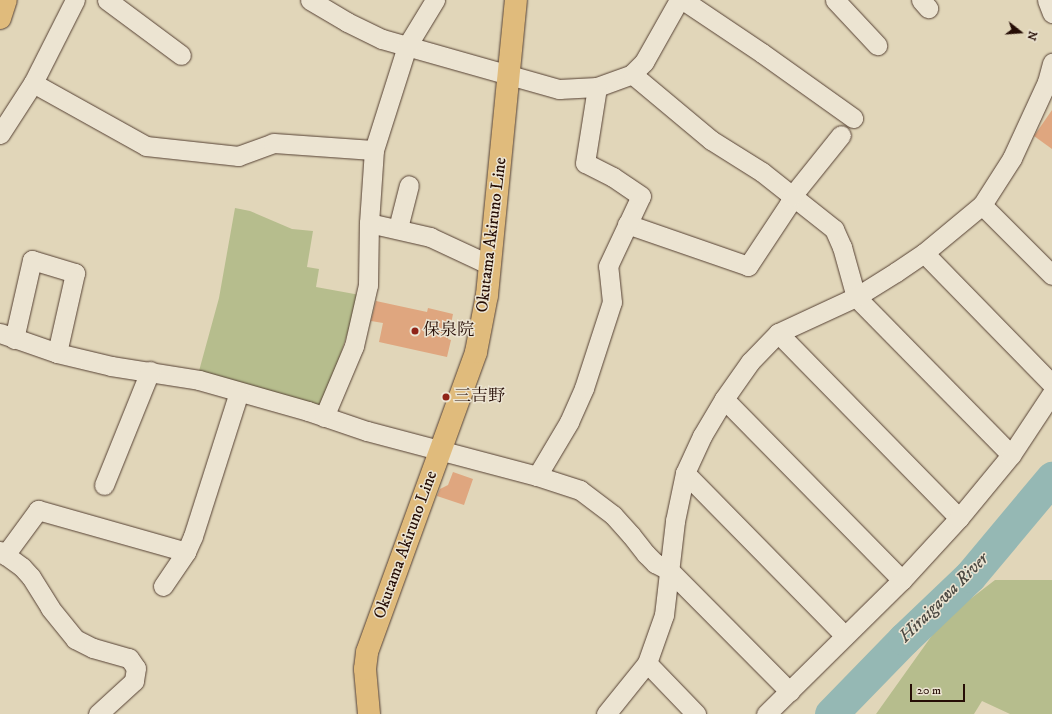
<!DOCTYPE html>
<meta charset="utf-8">
<style>
body{margin:0}
#map{position:relative;width:1052px;height:714px;overflow:hidden;background:#e1d6b9;font-family:"IM FELL DW Pica","Noto Serif JP",serif}
div>[style]{position:absolute}
.green>*{inset:0;background:#b6bd8d}
.river>*{height:33px;margin:-16.5px;padding:0 16.5px;transform-origin:16.5px;border-radius:16.5px;background:#95b8b4}
.building>*{inset:0;background:#dfa67f}
.roads{filter:drop-shadow(0 0 1px #554033) drop-shadow(0 0 1px #554033)}
.minor>*{height:19px;margin:-9.5px;padding:0 9.5px;transform-origin:9.5px;border-radius:9.5px;background:#ece4d2}
.major>*{height:22px;margin:-11px;padding:0 11px;transform-origin:11px;border-radius:11px;background:#e0bb7c}
.dots>*{width:11px;height:11px;translate:-50% -50%;box-sizing:border-box;border:2px solid #ece4d2;border-radius:50%}
span{translate:-50% -50%;white-space:nowrap;text-align:center;line-height:1.15;-webkit-text-stroke:3px #ece4d2;paint-order:stroke}
.street-label{font-size:17px;color:#260e06}
.poi-label{font-size:17px;color:#260e06}
.left{translate:0 -50%;text-align:left}
.water-label{font-size:18px;color:#4d4a43;font-style:italic}
.north{position:absolute;left:1000px;top:12px;width:40px;height:40px;-webkit-text-stroke:3px #ece4d2;paint-order:stroke;rotate:107deg;font-size:11px;font-weight:700;line-height:16px;text-align:center;color:#260e06}
.north::after{content:'';display:block;margin:auto;width:14px;height:18px;background:#260e06;clip-path:polygon(50% 0,100% 100%,50% 72%,0 100%)}
.scale{position:absolute;left:910px;top:684px;width:55px;height:18px;box-sizing:border-box;border:2px solid #260e06;border-top:0;padding-left:5px;font-size:12px;line-height:14px;white-space:nowrap;color:#260e06;-webkit-text-stroke:3px #ece4d2;paint-order:stroke}
</style>
<div id="map">
<div class="green">
<i style="clip-path:polygon(235px 208px,250px 211px,292px 229px,313px 231px,307px 267px,319px 269px,316px 287px,360px 295px,323px 408px,199px 371px,219px 298px)"></i>
<i style="clip-path:polygon(995px 580px,1052px 580px,1052px 714px,1010px 714px,982px 701px,974px 714px,876px 714px,943px 620px)"></i>
</div>
<div class="river">
<i style="left:831px;top:714px;width:105px;rotate:-45.8deg"></i>
<i style="left:904px;top:639px;width:91px;rotate:-43.7deg"></i>
<i style="left:970px;top:576px;width:128px;rotate:-50.1deg"></i>
</div>
<div class="building">
<i style="clip-path:polygon(1052px 110px,1052px 149px,1034px 136px)"></i>
<i style="clip-path:polygon(376px 301px,427px 312px,428px 308px,453px 314px,448px 339px,451px 340px,447px 357px,379px 342px,383px 323px,371px 321px)"></i>
<i style="clip-path:polygon(453px 472px,473px 479px,464px 505px,437px 496px,440px 489px,448px 485px)"></i>
</div>
<div class="roads">
<div class="minor">
<i style="left:107px;top:0;width:92px;rotate:36.6deg"></i>
<i style="left:310px;top:0;width:43px;rotate:30.7deg"></i>
<i style="left:347px;top:22px;width:39px;rotate:26deg"></i>
<i style="left:382px;top:39px;width:184px;rotate:15.8deg"></i>
<i style="left:559px;top:89px;width:38px;rotate:-3deg"></i>
<i style="left:597px;top:87px;width:37px;rotate:-20deg"></i>
<i style="left:632px;top:74px;width:103px;rotate:39.9deg"></i>
<i style="left:711px;top:140px;width:60px;rotate:32.1deg"></i>
<i style="left:762px;top:172px;width:92px;rotate:38.4deg"></i>
<i style="left:834px;top:229px;width:20px;rotate:66deg"></i>
<i style="left:842px;top:247px;width:52px;rotate:74.4deg"></i>
<i style="left:856px;top:297px;width:221px;rotate:45.5deg"></i>
<i style="left:683px;top:0;width:95px;rotate:33.9deg"></i>
<i style="left:762px;top:53px;width:112px;rotate:35.5deg"></i>
<i style="left:835px;top:0;width:62px;rotate:47deg"></i>
<i style="left:921px;top:0;width:11px;rotate:49deg"></i>
<i style="left:1047px;top:0;width:14px;rotate:69deg"></i>
<i style="left:632px;top:74px;width:17px;rotate:-45deg"></i>
<i style="left:644px;top:62px;width:71px;rotate:-60.6deg"></i>
<i style="left:33px;top:83px;width:129px;rotate:29.1deg"></i>
<i style="left:146px;top:146px;width:93px;rotate:6.2deg"></i>
<i style="left:238px;top:156px;width:37px;rotate:-20deg"></i>
<i style="left:273px;top:143px;width:101px;rotate:4deg"></i>
<i style="left:0;top:134px;width:61px;rotate:-57.1deg"></i>
<i style="left:33px;top:83px;width:93px;rotate:-63.2deg"></i>
<i style="left:982px;top:205px;width:99px;rotate:45deg"></i>
<i style="left:369px;top:223px;width:63px;rotate:12.9deg"></i>
<i style="left:430px;top:237px;width:66px;rotate:25deg"></i>
<i style="left:627px;top:224px;width:128px;rotate:19.1deg"></i>
<i style="left:748px;top:266px;width:74px;rotate:-56.5deg"></i>
<i style="left:789px;top:204px;width:9px;rotate:-69deg"></i>
<i style="left:792px;top:196px;width:78px;rotate:-51.2deg"></i>
<i style="left:398px;top:228px;width:44px;rotate:-75.7deg"></i>
<i style="left:924px;top:253px;width:183px;rotate:45.7deg"></i>
<i style="left:0;top:333px;width:60px;rotate:19.3deg"></i>
<i style="left:57px;top:353px;width:56px;rotate:13.5deg"></i>
<i style="left:111px;top:366px;width:89px;rotate:9deg"></i>
<i style="left:199px;top:380px;width:113px;rotate:15.9deg"></i>
<i style="left:308px;top:411px;width:62px;rotate:18.7deg"></i>
<i style="left:367px;top:431px;width:176px;rotate:14.8deg"></i>
<i style="left:537px;top:476px;width:45px;rotate:18deg"></i>
<i style="left:580px;top:490px;width:41px;rotate:37.1deg"></i>
<i style="left:613px;top:515px;width:27px;rotate:48deg"></i>
<i style="left:631px;top:535px;width:24px;rotate:52deg"></i>
<i style="left:646px;top:554px;width:13px;rotate:45deg"></i>
<i style="left:655px;top:563px;width:17px;rotate:28deg"></i>
<i style="left:670px;top:571px;width:170px;rotate:45.2deg"></i>
<i style="left:778px;top:333px;width:259px;rotate:45.6deg"></i>
<i style="left:14px;top:339px;width:81px;rotate:-77.2deg"></i>
<i style="left:32px;top:260px;width:45px;rotate:16.8deg"></i>
<i style="left:75px;top:273px;width:82px;rotate:102.7deg"></i>
<i style="left:724px;top:399px;width:254px;rotate:45.5deg"></i>
<i style="left:324px;top:417px;width:77px;rotate:-67.1deg"></i>
<i style="left:354px;top:346px;width:63px;rotate:-77.1deg"></i>
<i style="left:368px;top:285px;width:62px;rotate:-89.1deg"></i>
<i style="left:369px;top:223px;width:73px;rotate:-86.1deg"></i>
<i style="left:374px;top:150px;width:109px;rotate:-72.4deg"></i>
<i style="left:407px;top:46px;width:54px;rotate:-58.7deg"></i>
<i style="left:685px;top:473px;width:228px;rotate:45.5deg"></i>
<i style="left:537px;top:476px;width:63px;rotate:-59.3deg"></i>
<i style="left:569px;top:422px;width:37px;rotate:-66deg"></i>
<i style="left:584px;top:388px;width:90px;rotate:-72deg"></i>
<i style="left:612px;top:302px;width:36px;rotate:-96deg"></i>
<i style="left:608px;top:266px;width:77px;rotate:-64.8deg"></i>
<i style="left:641px;top:196px;width:34px;rotate:-146deg"></i>
<i style="left:613px;top:177px;width:31px;rotate:-153deg"></i>
<i style="left:585px;top:163px;width:77px;rotate:-81deg"></i>
<i style="left:104px;top:485px;width:123px;rotate:-68deg"></i>
<i style="left:0;top:551px;width:27px;rotate:36deg"></i>
<i style="left:22px;top:567px;width:13px;rotate:48deg"></i>
<i style="left:31px;top:577px;width:36px;rotate:58deg"></i>
<i style="left:50px;top:608px;width:40px;rotate:51deg"></i>
<i style="left:75px;top:639px;width:20px;rotate:27deg"></i>
<i style="left:93px;top:648px;width:37px;rotate:16deg"></i>
<i style="left:129px;top:658px;width:12px;rotate:55deg"></i>
<i style="left:136px;top:668px;width:13px;rotate:99deg"></i>
<i style="left:134px;top:681px;width:49px;rotate:137.5deg"></i>
<i style="left:5px;top:555px;width:56px;rotate:-53.7deg"></i>
<i style="left:38px;top:510px;width:154px;rotate:15.8deg"></i>
<i style="left:163px;top:586px;width:41px;rotate:-55.9deg"></i>
<i style="left:186px;top:552px;width:17px;rotate:-66deg"></i>
<i style="left:193px;top:536px;width:151px;rotate:-72.3deg"></i>
<i style="left:647px;top:663px;width:71px;rotate:46.1deg"></i>
<i style="left:606px;top:714px;width:65px;rotate:-51.2deg"></i>
<i style="left:647px;top:663px;width:51px;rotate:-70.5deg"></i>
<i style="left:664px;top:615px;width:95px;rotate:-83.3deg"></i>
<i style="left:675px;top:521px;width:49px;rotate:-78.2deg"></i>
<i style="left:685px;top:473px;width:41px;rotate:-65.3deg"></i>
<i style="left:702px;top:436px;width:43px;rotate:-59.3deg"></i>
<i style="left:724px;top:399px;width:45px;rotate:-54.9deg"></i>
<i style="left:750px;top:362px;width:40px;rotate:-46deg"></i>
<i style="left:778px;top:333px;width:86px;rotate:-24.8deg"></i>
<i style="left:856px;top:297px;width:47px;rotate:-32deg"></i>
<i style="left:896px;top:272px;width:34px;rotate:-34deg"></i>
<i style="left:924px;top:253px;width:75px;rotate:-39.6deg"></i>
<i style="left:982px;top:205px;width:56px;rotate:-57.4deg"></i>
<i style="left:1012px;top:158px;width:84px;rotate:-65.3deg"></i>
<i style="left:1047px;top:82px;width:20px;rotate:-75deg"></i>
<i style="left:766px;top:714px;width:191px;rotate:-44.6deg"></i>
<i style="left:902px;top:580px;width:84px;rotate:-47.4deg"></i>
<i style="left:959px;top:518px;width:82px;rotate:-50.5deg"></i>
<i style="left:1011px;top:455px;width:74px;rotate:-56.5deg"></i>
</div>
<div class="major">
<i style="left:0;top:18px;width:19px;rotate:-72deg"></i>
<i style="left:369px;top:714px;width:45px;rotate:-95.1deg"></i>
<i style="left:365px;top:669px;width:17px;rotate:-83deg"></i>
<i style="left:367px;top:652px;width:319px;rotate:-70deg"></i>
<i style="left:476px;top:352px;width:58px;rotate:-79.1deg"></i>
<i style="left:487px;top:295px;width:296px;rotate:-84.4deg"></i>
</div>
</div>
<div class="dots">
<i style="left:415px;top:331px;background:#8f2418"></i>
<i style="left:446px;top:397px;background:#8f2418"></i>
</div>
<div class="street-label">
<span style="left:492px;top:235px;rotate:-83deg">Okutama Akiruno Line</span>
<span style="left:406px;top:545px;rotate:-70deg">Okutama Akiruno Line</span>
</div>
<div class="poi-label">
<span class="left" style="left:423px;top:331px">保泉院</span>
<span class="left" style="left:454px;top:397px">三吉野</span>
</div>
<div class="water-label">
<span style="left:944px;top:598px;rotate:-45deg">Hiraigawa River</span>
</div>
<div class="north">N</div>
<div class="scale">20 m</div>
</div>
